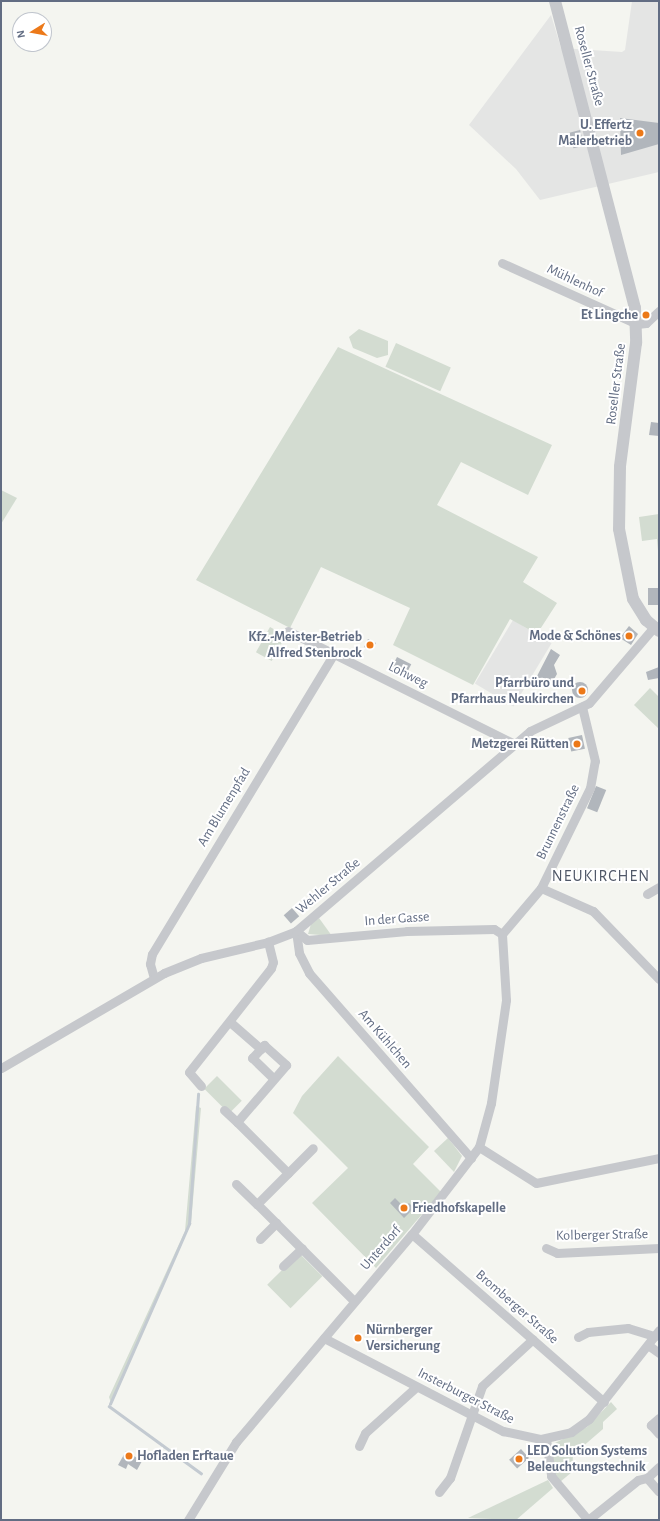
<!DOCTYPE html>
<meta charset="utf-8">
<style>
body{margin:0}
#map{position:relative;width:660px;height:1521px;overflow:hidden;background:#f4f5f0;font-family:"Alegreya Sans",sans-serif}
div>[style]{position:absolute}
.built>*{inset:0;background:#e4e5e4;transform-origin:0 0}
.green>*{inset:0;background:#d3dcd1;transform-origin:0 0}
.stream>*{height:2.5px;margin:-1.25px;padding:0 1.25px;transform-origin:1.25px;border-radius:1.25px;background:#c3cad1}
.building>*{inset:0;background:#b1b6bc;transform-origin:0 0}
.round{border-radius:50%}
.minor>*{height:9px;margin:-4.5px;padding:0 4.5px;transform-origin:4.5px;border-radius:4.5px;background:#c6c8cc}
.tertiary>*{height:12px;margin:-6px;padding:0 6px;transform-origin:6px;border-radius:6px;background:#c6c8cc}
.dots>*{width:11px;height:11px;translate:-50% -50%;box-sizing:border-box;border:2px solid #fff;border-radius:50%}
span{translate:-50% -50%;white-space:nowrap;text-align:center;line-height:1.15;-webkit-text-stroke:4px #fff;paint-order:stroke}
.street-label{font-size:14px;color:#626d83}
.poi-label{font-size:14px;color:#626d83;font-weight:700}
.right{translate:-100% -50%;text-align:right}
.left{translate:0 -50%;text-align:left}
.quarter-label{font-size:16px;color:#505868;letter-spacing:1px}
.frame{position:absolute;inset:0;border:2px solid #626d83;pointer-events:none}
.north{position:absolute;left:12px;top:12px;width:40px;height:40px;box-sizing:border-box;background:#fff;border:1px solid #c0c5cd;border-radius:50%;rotate:259deg;font-size:11px;font-weight:700;line-height:16px;text-align:center;color:#626d83}
.north::after{content:'';display:block;margin:auto;width:14px;height:18px;background:#ec7919;clip-path:polygon(50% 0,100% 100%,50% 72%,0 100%)}
</style>
<div id="map">
<div class="built">
<i style="clip-path:polygon(632px 1px,659px 1px,659px 172px,540px 200px,516px 169px,469px 125px,551px 15px,561px 48px,622px 52px,625px 50px)"></i>
<i style="left:513px;top:620px;width:45px;height:74px;rotate:31deg"></i>
</div>
<div class="green">
<i style="clip-path:polygon(359px 329px,388px 341px,388px 355px,377px 358px,353px 348px,349px 337px)"></i>
<i style="left:396px;top:343px;width:60px;height:26px;rotate:24deg"></i>
<i style="clip-path:polygon(338px 347px,552px 445px,528px 495px,461px 462px,437px 505px,538px 557px,523px 582px,557px 603px,537px 634px,510px 619px,473px 685px,393px 645px,410px 608px,321px 567px,290px 628px,196px 580px)"></i>
<i style="clip-path:polygon(1px 490px,17px 498px,1px 524px)"></i>
<i style="clip-path:polygon(659px 514px,659px 550px,658px 551px,657px 539px,642px 541px,639px 517px)"></i>
<i style="left:270px;top:627px;width:18px;height:29px;rotate:29deg"></i>
<i style="clip-path:polygon(650px 688px,659px 697px,659px 729px,634px 705px)"></i>
<i style="clip-path:polygon(319px 918px,332px 936px,308px 934px,311px 924px)"></i>
<i style="clip-path:polygon(338px 1056px,429px 1147px,413px 1164px,441px 1192px,376px 1268px,312px 1203px,348px 1168px,293px 1113px,302px 1096px)"></i>
<i style="left:217px;top:1076px;width:35px;height:18px;rotate:45deg"></i>
<i style="clip-path:polygon(196px 1106px,201px 1108px,191px 1223px,111px 1403px,109px 1397px,185px 1231px)"></i>
<i style="clip-path:polygon(448px 1138px,462px 1156px,454px 1172px,434px 1151px)"></i>
<i style="left:299px;top:1253px;width:33px;height:45px;rotate:45deg"></i>
<i style="clip-path:polygon(611px 1402px,617px 1409px,603px 1422px,603px 1429px,573px 1455px,572px 1472px,560px 1482px,553px 1471px,553px 1444px,587px 1427px)"></i>
<i style="clip-path:polygon(548px 1480px,553px 1488px,516px 1520px,468px 1518px)"></i>
</div>
<div class="stream">
<i style="left:110px;top:1404px;width:197px;rotate:-66.3deg"></i>
<i style="left:189px;top:1224px;width:130px;rotate:-86deg"></i>
<i style="left:109px;top:1406px;width:114px;rotate:36.1deg"></i>
</div>
<div class="building">
<i style="clip-path:polygon(620px 118px,659px 123px,659px 144px,621px 155px)"></i>
<i style="left:580px;top:130px;width:16px;height:11px;rotate:75deg"></i>
<i style="clip-path:polygon(651px 422px,659px 423px,659px 436px,649px 435px)"></i>
<i style="left:659px;top:588px;width:17px;height:11px;rotate:90deg"></i>
<i style="clip-path:polygon(629px 626px,638px 634px,631px 645px,620px 638px)"></i>
<i style="clip-path:polygon(368px 639px,376px 643px,372px 650px,364px 647px)"></i>
<i style="clip-path:polygon(551px 649px,560px 655px,554px 665px,557px 674px,549px 688px,535px 680px)"></i>
<i style="left:397px;top:657px;width:16px;height:13px;rotate:27deg"></i>
<i style="clip-path:polygon(659px 667px,659px 678px,648px 680px,646px 672px)"></i>
<i class="round" style="left:572px;top:682px;width:16px;height:16px"></i>
<i style="left:582px;top:735px;width:14px;height:14px;rotate:78deg"></i>
<i style="left:596px;top:786px;width:11px;height:24px;rotate:22deg"></i>
<i style="left:292px;top:908px;width:11px;height:11px;rotate:49deg"></i>
<i style="clip-path:polygon(395px 1198px,404px 1207px,409px 1203px,414px 1208px,404px 1218px,390px 1203px)"></i>
<i style="left:521px;top:1449px;width:12px;height:16px;rotate:48deg"></i>
<i style="clip-path:polygon(126px 1451px,142px 1461px,137px 1470px,128px 1464px,126px 1469px,118px 1465px)"></i>
</div>
<div class="minor">
<i style="left:502px;top:263px;width:148px;rotate:24.3deg"></i>
<i style="left:637px;top:324px;width:9px;rotate:-6deg"></i>
<i style="left:646px;top:323px;width:18px;rotate:-43deg"></i>
<i style="left:288px;top:631px;width:254px;rotate:26.5deg"></i>
<i style="left:541px;top:888px;width:57px;rotate:23.9deg"></i>
<i style="left:593px;top:911px;width:95px;rotate:45.9deg"></i>
<i style="left:647px;top:894px;width:14px;rotate:-30deg"></i>
<i style="left:296px;top:931px;width:22px;rotate:82deg"></i>
<i style="left:299px;top:953px;width:22px;rotate:63deg"></i>
<i style="left:309px;top:973px;width:246px;rotate:48.8deg"></i>
<i style="left:296px;top:931px;width:14px;rotate:39deg"></i>
<i style="left:307px;top:940px;width:100px;rotate:-5.1deg"></i>
<i style="left:407px;top:931px;width:87px;rotate:-1.3deg"></i>
<i style="left:494px;top:929px;width:9px;rotate:32deg"></i>
<i style="left:502px;top:934px;width:60px;rotate:-49.7deg"></i>
<i style="left:541px;top:888px;width:111px;rotate:-63.9deg"></i>
<i style="left:590px;top:788px;width:27px;rotate:-80deg"></i>
<i style="left:595px;top:761px;width:56px;rotate:-103.5deg"></i>
<i style="left:154px;top:978px;width:15px;rotate:-106deg"></i>
<i style="left:150px;top:964px;width:10px;rotate:-79deg"></i>
<i style="left:152px;top:954px;width:351px;rotate:-58.8deg"></i>
<i style="left:230px;top:1022px;width:41px;rotate:41.1deg"></i>
<i style="left:1px;top:1068px;width:189px;rotate:-30.2deg"></i>
<i style="left:164px;top:973px;width:40px;rotate:-22deg"></i>
<i style="left:201px;top:958px;width:69px;rotate:-13.4deg"></i>
<i style="left:268px;top:942px;width:30px;rotate:-21deg"></i>
<i style="left:296px;top:931px;width:308px;rotate:-40.5deg"></i>
<i style="left:530px;top:731px;width:65px;rotate:-25.4deg"></i>
<i style="left:589px;top:703px;width:100px;rotate:-49.5deg"></i>
<i style="left:273px;top:1078px;width:29px;rotate:-136deg"></i>
<i style="left:252px;top:1058px;width:18px;rotate:-47deg"></i>
<i style="left:264px;top:1045px;width:30px;rotate:42deg"></i>
<i style="left:286px;top:1065px;width:75px;rotate:130.7deg"></i>
<i style="left:237px;top:1122px;width:72px;rotate:45deg"></i>
<i style="left:288px;top:1173px;width:44px;rotate:135deg"></i>
<i style="left:257px;top:1204px;width:137px;rotate:45deg"></i>
<i style="left:201px;top:1086px;width:18px;rotate:-131deg"></i>
<i style="left:189px;top:1072px;width:132px;rotate:-51.7deg"></i>
<i style="left:271px;top:968px;width:6px;rotate:-72deg"></i>
<i style="left:273px;top:962px;width:21px;rotate:-104deg"></i>
<i style="left:224px;top:1110px;width:18px;rotate:43deg"></i>
<i style="left:479px;top:1147px;width:67px;rotate:32.3deg"></i>
<i style="left:536px;top:1183px;width:126px;rotate:-11.5deg"></i>
<i style="left:288px;top:1173px;width:35px;rotate:-45deg"></i>
<i style="left:236px;top:1184px;width:29px;rotate:44deg"></i>
<i style="left:412px;top:1234px;width:255px;rotate:41.2deg"></i>
<i style="left:260px;top:1239px;width:23px;rotate:-45deg"></i>
<i style="left:546px;top:1248px;width:12px;rotate:24deg"></i>
<i style="left:557px;top:1253px;width:102px;rotate:-2.8deg"></i>
<i style="left:283px;top:1266px;width:26px;rotate:-43deg"></i>
<i style="left:578px;top:1337px;width:11px;rotate:-27deg"></i>
<i style="left:588px;top:1332px;width:40px;rotate:-5.7deg"></i>
<i style="left:628px;top:1328px;width:28px;rotate:17deg"></i>
<i style="left:324px;top:1338px;width:202px;rotate:27.5deg"></i>
<i style="left:503px;top:1431px;width:39px;rotate:12deg"></i>
<i style="left:541px;top:1439px;width:31px;rotate:-13deg"></i>
<i style="left:571px;top:1432px;width:22px;rotate:-36deg"></i>
<i style="left:589px;top:1419px;width:113px;rotate:-51.8deg"></i>
<i style="left:648px;top:1345px;width:14px;rotate:36deg"></i>
<i style="left:659px;top:1418px;width:11px;rotate:139deg"></i>
<i style="left:651px;top:1425px;width:12px;rotate:48deg"></i>
<i style="left:546px;top:1439px;width:37px;rotate:82deg"></i>
<i style="left:551px;top:1476px;width:57px;rotate:49.9deg"></i>
<i style="left:359px;top:1446px;width:14px;rotate:-65deg"></i>
<i style="left:365px;top:1433px;width:69px;rotate:-42deg"></i>
<i style="left:647px;top:1478px;width:16px;rotate:-43deg"></i>
<i style="left:439px;top:1492px;width:18px;rotate:-52deg"></i>
<i style="left:450px;top:1478px;width:97px;rotate:-70.8deg"></i>
<i style="left:482px;top:1386px;width:69px;rotate:-42.7deg"></i>
<i style="left:188px;top:1520px;width:92px;rotate:-58.4deg"></i>
<i style="left:236px;top:1442px;width:272px;rotate:-49.8deg"></i>
<i style="left:412px;top:1234px;width:110px;rotate:-52.4deg"></i>
<i style="left:479px;top:1147px;width:46px;rotate:-74.7deg"></i>
<i style="left:491px;top:1103px;width:104px;rotate:-81.7deg"></i>
<i style="left:506px;top:1000px;width:66px;rotate:-93.5deg"></i>
<i style="left:588px;top:1520px;width:64px;rotate:-38.7deg"></i>
<i style="left:638px;top:1480px;width:9px;rotate:-13deg"></i>
<i style="left:647px;top:1478px;width:18px;rotate:49deg"></i>
</div>
<div class="tertiary">
<i style="left:555px;top:1px;width:317px;rotate:75.4deg"></i>
<i style="left:635px;top:308px;width:35px;rotate:88deg"></i>
<i style="left:636px;top:343px;width:125px;rotate:97.4deg"></i>
<i style="left:620px;top:467px;width:62px;rotate:90.9deg"></i>
<i style="left:619px;top:529px;width:71px;rotate:78.7deg"></i>
<i style="left:633px;top:599px;width:25px;rotate:58deg"></i>
<i style="left:646px;top:620px;width:17px;rotate:40deg"></i>
</div>
<div class="dots">
<i style="left:640px;top:133px;background:#ec7919"></i>
<i style="left:646px;top:315px;background:#ec7919"></i>
<i style="left:629px;top:636px;background:#ec7919"></i>
<i style="left:370px;top:645px;background:#ec7919"></i>
<i style="left:582px;top:691px;background:#ec7919"></i>
<i style="left:577px;top:744px;background:#ec7919"></i>
<i style="left:404px;top:1208px;background:#ec7919"></i>
<i style="left:358px;top:1338px;background:#ec7919"></i>
<i style="left:129px;top:1456px;background:#ec7919"></i>
<i style="left:519px;top:1459px;background:#ec7919"></i>
</div>
<div class="street-label">
<span style="left:589px;top:66px;rotate:75deg">Roseller Straße</span>
<span style="left:575px;top:281px;rotate:25deg">Mühlenhof</span>
<span style="left:616px;top:384px;rotate:-83deg">Roseller Straße</span>
<span style="left:408px;top:675px;rotate:26deg">Lohweg</span>
<span style="left:224px;top:807px;rotate:-59deg">Am Blumenpfad</span>
<span style="left:558px;top:822px;rotate:-64deg">Brunnenstraße</span>
<span style="left:328px;top:886px;rotate:-40deg">Wehler Straße</span>
<span style="left:397px;top:919px;rotate:-4deg">In der Gasse</span>
<span style="left:385px;top:1039px;rotate:49deg">Am Kühlchen</span>
<span style="left:602px;top:1235px;rotate:-1deg">Kolberger Straße</span>
<span style="left:381px;top:1248px;rotate:-49deg">Unterdorf</span>
<span style="left:517px;top:1307px;rotate:41deg">Bromberger Straße</span>
<span style="left:466px;top:1396px;rotate:27deg">Insterburger Straße</span>
</div>
<div class="poi-label">
<span class="right" style="left:632px;top:133px">U. Effertz<br>Malerbetrieb</span>
<span class="right" style="left:638px;top:315px">Et Lingche</span>
<span class="right" style="left:621px;top:636px">Mode &amp; Schönes</span>
<span class="right" style="left:362px;top:645px">Kfz.-Meister-Betrieb<br>Alfred Stenbrock</span>
<span class="right" style="left:574px;top:691px">Pfarrbüro und<br>Pfarrhaus Neukirchen</span>
<span class="right" style="left:569px;top:744px">Metzgerei Rütten</span>
<span class="left" style="left:412px;top:1208px">Friedhofskapelle</span>
<span class="left" style="left:366px;top:1338px">Nürnberger<br>Versicherung</span>
<span class="left" style="left:527px;top:1459px">LED Solution Systems<br>Beleuchtungstechnik</span>
<span class="left" style="left:137px;top:1456px">Hofladen Erftaue</span>
</div>
<div class="quarter-label">
<span style="left:601px;top:876px">NEUKIRCHEN</span>
</div>
<div class="frame"></div>
<div class="north">N</div>
</div>
